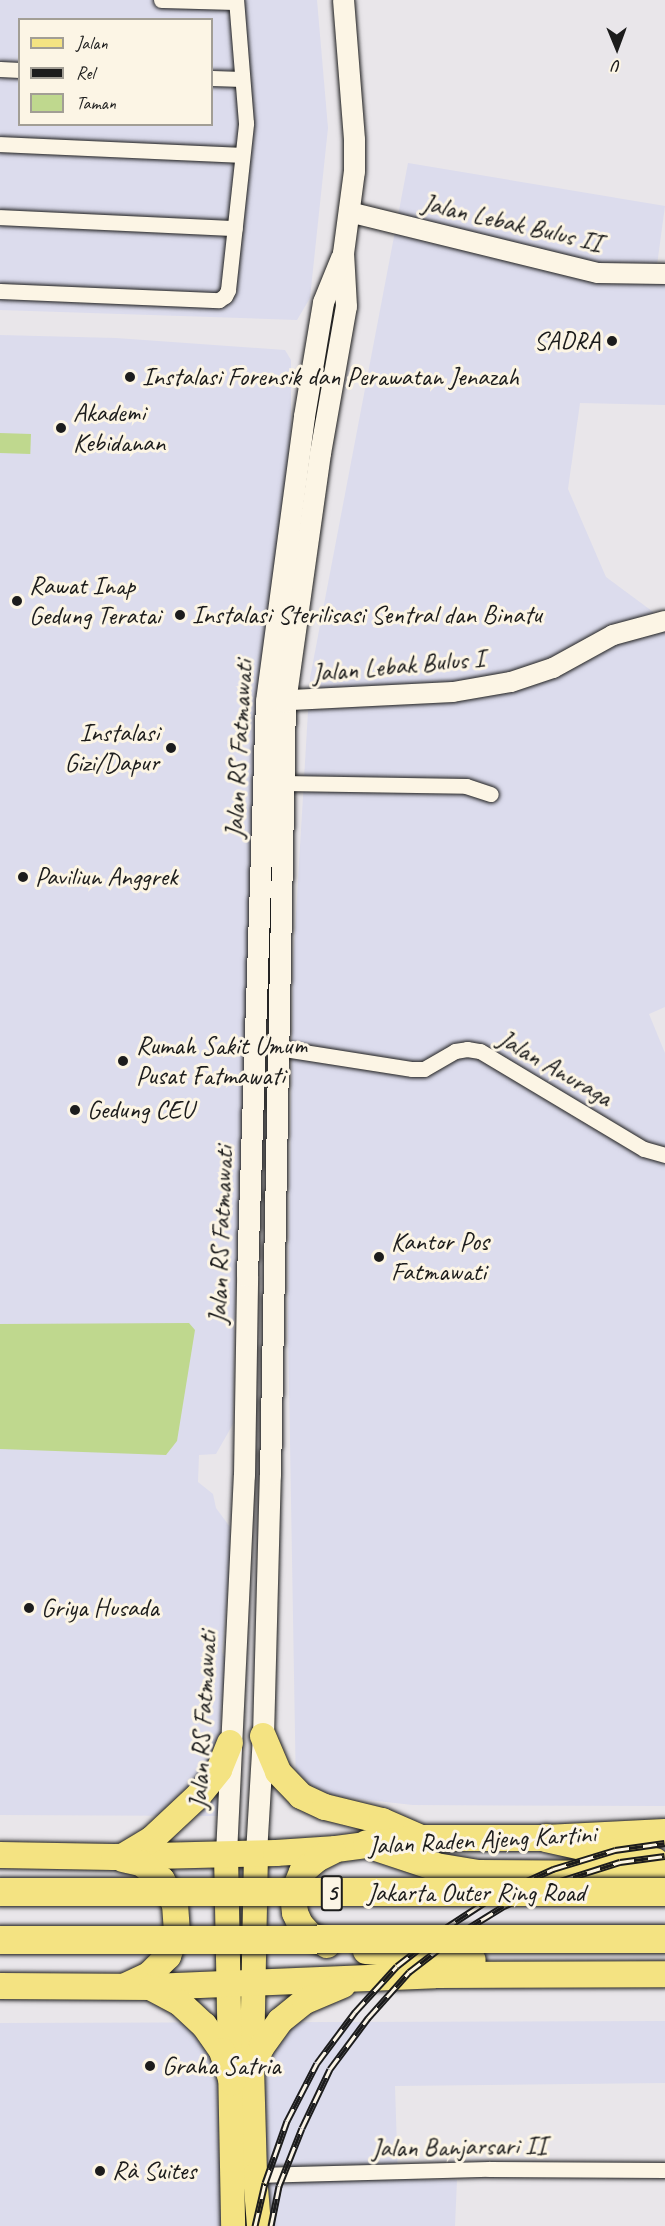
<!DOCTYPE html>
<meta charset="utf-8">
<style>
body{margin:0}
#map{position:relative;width:665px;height:2226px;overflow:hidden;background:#e9e6ea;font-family:Caveat,sans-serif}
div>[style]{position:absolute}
.built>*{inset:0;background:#dcdced}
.green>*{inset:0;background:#bfd88e;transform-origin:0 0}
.roads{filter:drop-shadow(0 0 2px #1c1c1c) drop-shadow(0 0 2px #1c1c1c)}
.minor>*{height:15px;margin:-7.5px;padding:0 7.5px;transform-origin:7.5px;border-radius:7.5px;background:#fcf5e5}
.tertiary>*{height:20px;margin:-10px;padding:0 10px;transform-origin:10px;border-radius:10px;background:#fcf5e5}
.secondary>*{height:21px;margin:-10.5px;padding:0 10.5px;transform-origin:10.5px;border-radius:10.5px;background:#fcf5e5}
.primary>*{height:24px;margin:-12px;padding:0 12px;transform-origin:12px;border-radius:12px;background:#f4e382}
.trunk>*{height:26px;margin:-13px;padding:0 13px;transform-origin:13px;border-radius:13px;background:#f4e382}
.motorway>*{height:28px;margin:-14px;padding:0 14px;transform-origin:14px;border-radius:14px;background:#f4e382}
.rail>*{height:7px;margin-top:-3.5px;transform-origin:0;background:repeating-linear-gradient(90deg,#fcf5e5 0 14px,#1c1c1c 0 28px);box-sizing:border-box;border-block:2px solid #1c1c1c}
.bridges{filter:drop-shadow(0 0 2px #1c1c1c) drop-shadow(0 0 2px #1c1c1c)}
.motorway-bridge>*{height:28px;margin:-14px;padding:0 14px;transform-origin:14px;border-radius:14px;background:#f4e382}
.dots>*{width:16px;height:16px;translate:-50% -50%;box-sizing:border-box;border:3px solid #fcf5e5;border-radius:50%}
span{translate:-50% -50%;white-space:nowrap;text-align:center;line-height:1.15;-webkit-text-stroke:6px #fcf5e5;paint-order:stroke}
.shield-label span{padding:2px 4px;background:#fcf5e5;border:2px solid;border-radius:4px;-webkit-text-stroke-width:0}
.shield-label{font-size:24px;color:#1c1c1c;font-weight:700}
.street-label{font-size:26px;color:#1c1c1c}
.poi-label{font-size:26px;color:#1c1c1c}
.right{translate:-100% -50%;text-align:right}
.left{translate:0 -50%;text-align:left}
.legend{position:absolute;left:18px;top:18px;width:195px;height:108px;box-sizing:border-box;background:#fcf5e5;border:2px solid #a29e95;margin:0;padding:8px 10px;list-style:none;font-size:18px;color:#1c1c1c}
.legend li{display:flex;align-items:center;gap:12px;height:30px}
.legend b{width:30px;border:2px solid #a29e95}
.north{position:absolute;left:587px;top:18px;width:60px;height:60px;-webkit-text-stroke:4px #fcf5e5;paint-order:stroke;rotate:179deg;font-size:16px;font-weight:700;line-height:24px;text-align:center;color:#1c1c1c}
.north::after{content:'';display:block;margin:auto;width:21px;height:27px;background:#1c1c1c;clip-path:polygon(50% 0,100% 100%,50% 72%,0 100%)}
</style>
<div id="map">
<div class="built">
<i style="clip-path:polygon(evenodd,0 0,317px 0,328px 128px,310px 298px,297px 320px,0 310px,0 0,20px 20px,212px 20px,212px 124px,20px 124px,20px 20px)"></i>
<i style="clip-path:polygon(408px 163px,665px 206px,655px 280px,665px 281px,665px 405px,580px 403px,568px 489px,606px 577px,660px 617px,665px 617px,665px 1007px,649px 1014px,665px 1053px,665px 1806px,413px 1805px,296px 1792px,288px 1325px,293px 965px,310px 678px)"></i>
<i style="clip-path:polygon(0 335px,116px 338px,285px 350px,291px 360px,291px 427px,258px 793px,234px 1329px,233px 1424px,216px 1454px,199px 1455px,198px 1482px,213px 1494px,216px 1508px,230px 1527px,230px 1564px,222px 1652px,226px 1661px,221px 1709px,219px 1816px,0 1815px)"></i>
<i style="clip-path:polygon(665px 2021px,665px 2083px,395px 2086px,398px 2179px,457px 2180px,455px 2226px,0 2226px,0 2023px)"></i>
</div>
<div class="green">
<i style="left:0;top:433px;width:31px;height:20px;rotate:2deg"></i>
<i style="clip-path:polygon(189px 1323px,195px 1330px,177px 1441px,166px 1455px,0 1449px,0 1324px)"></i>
</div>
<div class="roads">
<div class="minor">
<i style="left:161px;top:0;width:75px;rotate:1.5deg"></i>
<i style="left:0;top:69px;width:20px;rotate:3deg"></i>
<i style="left:212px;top:78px;width:30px;rotate:2deg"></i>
<i style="left:0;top:144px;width:242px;rotate:2.6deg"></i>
<i style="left:0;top:217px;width:235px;rotate:2.7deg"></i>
<i style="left:0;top:291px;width:219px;rotate:2.4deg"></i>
<i style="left:219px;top:300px;width:7px;rotate:-34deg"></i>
<i style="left:225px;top:296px;width:7px;rotate:-63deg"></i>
<i style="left:228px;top:290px;width:168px;rotate:-83.8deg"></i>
<i style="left:246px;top:123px;width:123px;rotate:-94.6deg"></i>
<i style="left:283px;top:783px;width:183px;rotate:0.9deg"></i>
<i style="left:466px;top:786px;width:26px;rotate:18deg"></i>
<i style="left:278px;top:1048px;width:136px;rotate:8.9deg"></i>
<i style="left:412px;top:1069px;width:12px"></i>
<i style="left:424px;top:1069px;width:36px;rotate:-30deg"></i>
<i style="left:455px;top:1051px;width:12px;rotate:-9deg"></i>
<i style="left:467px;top:1049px;width:13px;rotate:9deg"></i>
<i style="left:480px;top:1051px;width:191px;rotate:30.9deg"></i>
<i style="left:644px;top:1149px;width:22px;rotate:16deg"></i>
<i style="left:255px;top:2175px;width:234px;rotate:-1.5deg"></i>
<i style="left:489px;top:2169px;width:176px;rotate:0.3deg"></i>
</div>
<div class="tertiary">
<i style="left:349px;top:212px;width:256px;rotate:13.8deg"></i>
<i style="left:598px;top:273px;width:67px;rotate:0.9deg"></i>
<i style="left:271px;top:701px;width:182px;rotate:-2.8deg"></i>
<i style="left:453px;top:692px;width:59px;rotate:-9.8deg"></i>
<i style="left:511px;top:682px;width:44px;rotate:-18.4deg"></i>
<i style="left:553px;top:668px;width:68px;rotate:-28.8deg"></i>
<i style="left:613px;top:635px;width:54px;rotate:-15.1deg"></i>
</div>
<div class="secondary">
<i style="left:256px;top:1853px;width:117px;rotate:-86.6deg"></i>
<i style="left:263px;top:1736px;width:261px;rotate:-88.5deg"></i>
<i style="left:270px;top:1475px;width:773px;rotate:-88.89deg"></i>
<i style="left:285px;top:702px;width:251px;rotate:-82deg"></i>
<i style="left:320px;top:453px;width:149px;rotate:-80deg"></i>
<i style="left:346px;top:306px;width:53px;rotate:-93.2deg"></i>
<i style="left:343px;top:253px;width:83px;rotate:-82.4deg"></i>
<i style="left:354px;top:171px;width:32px;rotate:-90deg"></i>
<i style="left:354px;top:139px;width:139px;rotate:-94.5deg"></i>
<i style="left:226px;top:1854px;width:379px;rotate:-87.3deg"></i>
<i style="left:244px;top:1475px;width:199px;rotate:-89.1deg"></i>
<i style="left:247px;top:1276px;width:575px;rotate:-88.11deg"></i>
<i style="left:266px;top:701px;width:288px;rotate:-82.4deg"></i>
<i style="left:304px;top:416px;width:116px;rotate:-80.5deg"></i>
<i style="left:323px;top:302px;width:48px;rotate:-67.8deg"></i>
</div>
<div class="primary">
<i style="left:256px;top:1853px;width:214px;rotate:91.1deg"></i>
<i style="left:252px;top:2067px;width:108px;rotate:88.4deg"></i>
<i style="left:255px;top:2175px;width:51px;rotate:85.5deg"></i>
<i style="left:226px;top:1854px;width:372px;rotate:88.9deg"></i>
</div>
<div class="trunk">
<i style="left:263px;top:1736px;width:39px;rotate:67deg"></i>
<i style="left:278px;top:1772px;width:33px;rotate:46deg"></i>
<i style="left:301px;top:1796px;width:26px;rotate:25deg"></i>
<i style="left:325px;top:1807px;width:59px;rotate:13.8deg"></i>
<i style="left:382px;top:1821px;width:40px;rotate:23.4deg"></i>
<i style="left:0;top:1855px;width:114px;rotate:1deg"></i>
<i style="left:114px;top:1857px;width:162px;rotate:-1.4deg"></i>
<i style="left:276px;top:1853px;width:60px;rotate:-3.8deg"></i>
<i style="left:336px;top:1849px;width:85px;rotate:-7.5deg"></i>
<i style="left:420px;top:1838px;width:126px"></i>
<i style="left:546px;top:1838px;width:119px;rotate:-2.9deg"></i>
<i style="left:124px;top:1856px;width:33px;rotate:-31deg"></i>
<i style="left:152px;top:1839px;width:64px;rotate:-43.1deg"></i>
<i style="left:199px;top:1795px;width:32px;rotate:-51deg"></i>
<i style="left:219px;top:1770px;width:29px;rotate:-68deg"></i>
<i style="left:123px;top:1859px;width:18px;rotate:13deg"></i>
<i style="left:141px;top:1863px;width:27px;rotate:39deg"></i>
<i style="left:162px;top:1880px;width:27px;rotate:62deg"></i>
<i style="left:175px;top:1904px;width:26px;rotate:86deg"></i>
<i style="left:177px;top:1930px;width:28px;rotate:109deg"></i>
<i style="left:168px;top:1956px;width:27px;rotate:135deg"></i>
<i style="left:149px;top:1975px;width:26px;rotate:155deg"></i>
<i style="left:327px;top:1945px;width:21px;rotate:-149deg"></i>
<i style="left:309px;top:1934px;width:13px;rotate:-132deg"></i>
<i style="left:300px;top:1924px;width:12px;rotate:-114deg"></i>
<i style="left:295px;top:1913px;width:19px;rotate:-96deg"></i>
<i style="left:293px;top:1894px;width:24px;rotate:-68deg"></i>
<i style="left:302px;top:1872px;width:20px;rotate:-41deg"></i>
<i style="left:317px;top:1859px;width:18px;rotate:-27deg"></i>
<i style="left:366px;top:1951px;width:107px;rotate:4.8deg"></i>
<i style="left:0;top:1986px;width:152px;rotate:0.4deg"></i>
<i style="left:152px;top:1987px;width:283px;rotate:-2.4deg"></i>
<i style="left:435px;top:1975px;width:230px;rotate:-0.2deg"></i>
<i style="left:152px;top:1988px;width:32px;rotate:28deg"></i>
<i style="left:180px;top:2003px;width:33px;rotate:43deg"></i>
<i style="left:204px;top:2025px;width:32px;rotate:55deg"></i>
<i style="left:222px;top:2051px;width:33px;rotate:72deg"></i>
<i style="left:252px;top:2067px;width:23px;rotate:-65deg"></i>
<i style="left:262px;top:2046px;width:31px;rotate:-54deg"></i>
<i style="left:280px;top:2021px;width:32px;rotate:-39deg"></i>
<i style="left:305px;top:2001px;width:41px;rotate:-22.8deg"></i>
</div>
<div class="motorway">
<i style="left:546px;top:1838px;width:112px;rotate:12.4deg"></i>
<i style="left:367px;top:1844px;width:73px;rotate:18.4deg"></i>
<i style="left:436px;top:1867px;width:43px;rotate:9.5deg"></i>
<i style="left:478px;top:1874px;width:155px;rotate:0.4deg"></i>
<i style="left:633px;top:1875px;width:32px;rotate:-9deg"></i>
</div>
</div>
<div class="rail">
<i style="left:255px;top:2226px;width:44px;rotate:-76.9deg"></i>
<i style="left:265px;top:2183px;width:66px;rotate:-70.5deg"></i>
<i style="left:287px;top:2121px;width:65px;rotate:-62.7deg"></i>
<i style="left:317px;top:2063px;width:64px;rotate:-53.3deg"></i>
<i style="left:355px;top:2012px;width:62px;rotate:-47.6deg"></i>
<i style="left:397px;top:1966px;width:60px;rotate:-38.2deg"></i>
<i style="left:444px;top:1929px;width:62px;rotate:-33.2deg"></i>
<i style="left:496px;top:1895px;width:63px;rotate:-24.5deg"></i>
<i style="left:553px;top:1869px;width:65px;rotate:-17deg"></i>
<i style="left:615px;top:1850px;width:50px;rotate:-8deg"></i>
<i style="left:271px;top:2226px;width:41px;rotate:-78.7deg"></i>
<i style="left:279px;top:2186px;width:62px;rotate:-68.4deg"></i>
<i style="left:302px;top:2128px;width:65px;rotate:-64.6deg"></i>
<i style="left:330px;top:2069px;width:64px;rotate:-53.3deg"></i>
<i style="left:368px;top:2018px;width:62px;rotate:-48.3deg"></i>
<i style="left:409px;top:1972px;width:61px;rotate:-37.6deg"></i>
<i style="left:457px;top:1935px;width:55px;rotate:-31.7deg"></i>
<i style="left:504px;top:1906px;width:61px;rotate:-24.1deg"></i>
<i style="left:560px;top:1881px;width:63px;rotate:-17.6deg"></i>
<i style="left:620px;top:1862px;width:45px;rotate:-7.6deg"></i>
</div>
<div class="bridges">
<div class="motorway-bridge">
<i style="left:0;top:1892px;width:665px"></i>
<i style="left:0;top:1940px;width:665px;rotate:-0.09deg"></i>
</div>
</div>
<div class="dots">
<i style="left:612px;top:341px;background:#1c1c1c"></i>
<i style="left:130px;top:377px;background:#1c1c1c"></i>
<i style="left:61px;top:428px;background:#1c1c1c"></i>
<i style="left:17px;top:601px;background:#1c1c1c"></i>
<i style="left:180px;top:615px;background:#1c1c1c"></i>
<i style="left:171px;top:748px;background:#1c1c1c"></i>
<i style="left:23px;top:877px;background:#1c1c1c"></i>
<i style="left:123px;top:1061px;background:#1c1c1c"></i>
<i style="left:75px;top:1110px;background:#1c1c1c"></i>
<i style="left:379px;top:1257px;background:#1c1c1c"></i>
<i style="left:29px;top:1608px;background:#1c1c1c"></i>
<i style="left:150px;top:2066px;background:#1c1c1c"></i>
<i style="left:100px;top:2171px;background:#1c1c1c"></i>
</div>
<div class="shield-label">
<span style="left:332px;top:1893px">5</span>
</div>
<div class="street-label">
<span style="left:512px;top:223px;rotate:13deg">Jalan Lebak Bulus II</span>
<span style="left:398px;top:666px;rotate:-5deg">Jalan Lebak Bulus I</span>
<span style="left:239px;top:749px;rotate:-87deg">Jalan RS Fatmawati</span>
<span style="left:555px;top:1068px;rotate:30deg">Jalan Anuraga</span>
<span style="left:221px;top:1235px;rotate:-88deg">Jalan RS Fatmawati</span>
<span style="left:203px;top:1720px;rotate:-87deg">Jalan RS Fatmawati</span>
<span style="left:482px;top:1840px;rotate:-3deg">Jalan Raden Ajeng Kartini</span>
<span style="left:476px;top:1893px">Jakarta Outer Ring Road</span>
<span style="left:459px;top:2147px;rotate:-1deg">Jalan Banjarsari II</span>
</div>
<div class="poi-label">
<span class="right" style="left:600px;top:341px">SADRA</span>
<span class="left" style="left:142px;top:377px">Instalasi Forensik dan Perawatan Jenazah</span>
<span class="left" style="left:73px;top:428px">Akademi<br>Kebidanan</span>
<span class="left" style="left:29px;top:601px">Rawat Inap<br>Gedung Teratai</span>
<span class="left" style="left:192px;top:615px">Instalasi Sterilisasi Sentral dan Binatu</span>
<span class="right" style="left:159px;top:748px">Instalasi<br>Gizi/Dapur</span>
<span class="left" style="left:35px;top:877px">Paviliun Anggrek</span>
<span class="left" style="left:136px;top:1061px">Rumah Sakit Umum<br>Pusat Fatmawati</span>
<span class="left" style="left:87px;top:1110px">Gedung CEU</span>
<span class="left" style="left:391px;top:1257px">Kantor Pos<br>Fatmawati</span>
<span class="left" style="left:41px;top:1608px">Griya Husada</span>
<span class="left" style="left:162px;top:2066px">Graha Satria</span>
<span class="left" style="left:112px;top:2171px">Rà Suites</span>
</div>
<ul class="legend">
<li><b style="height:8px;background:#f4e382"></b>Jalan</li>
<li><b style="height:8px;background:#1c1c1c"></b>Rel</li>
<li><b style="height:16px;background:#bfd88e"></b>Taman</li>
</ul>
<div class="north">U</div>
</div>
